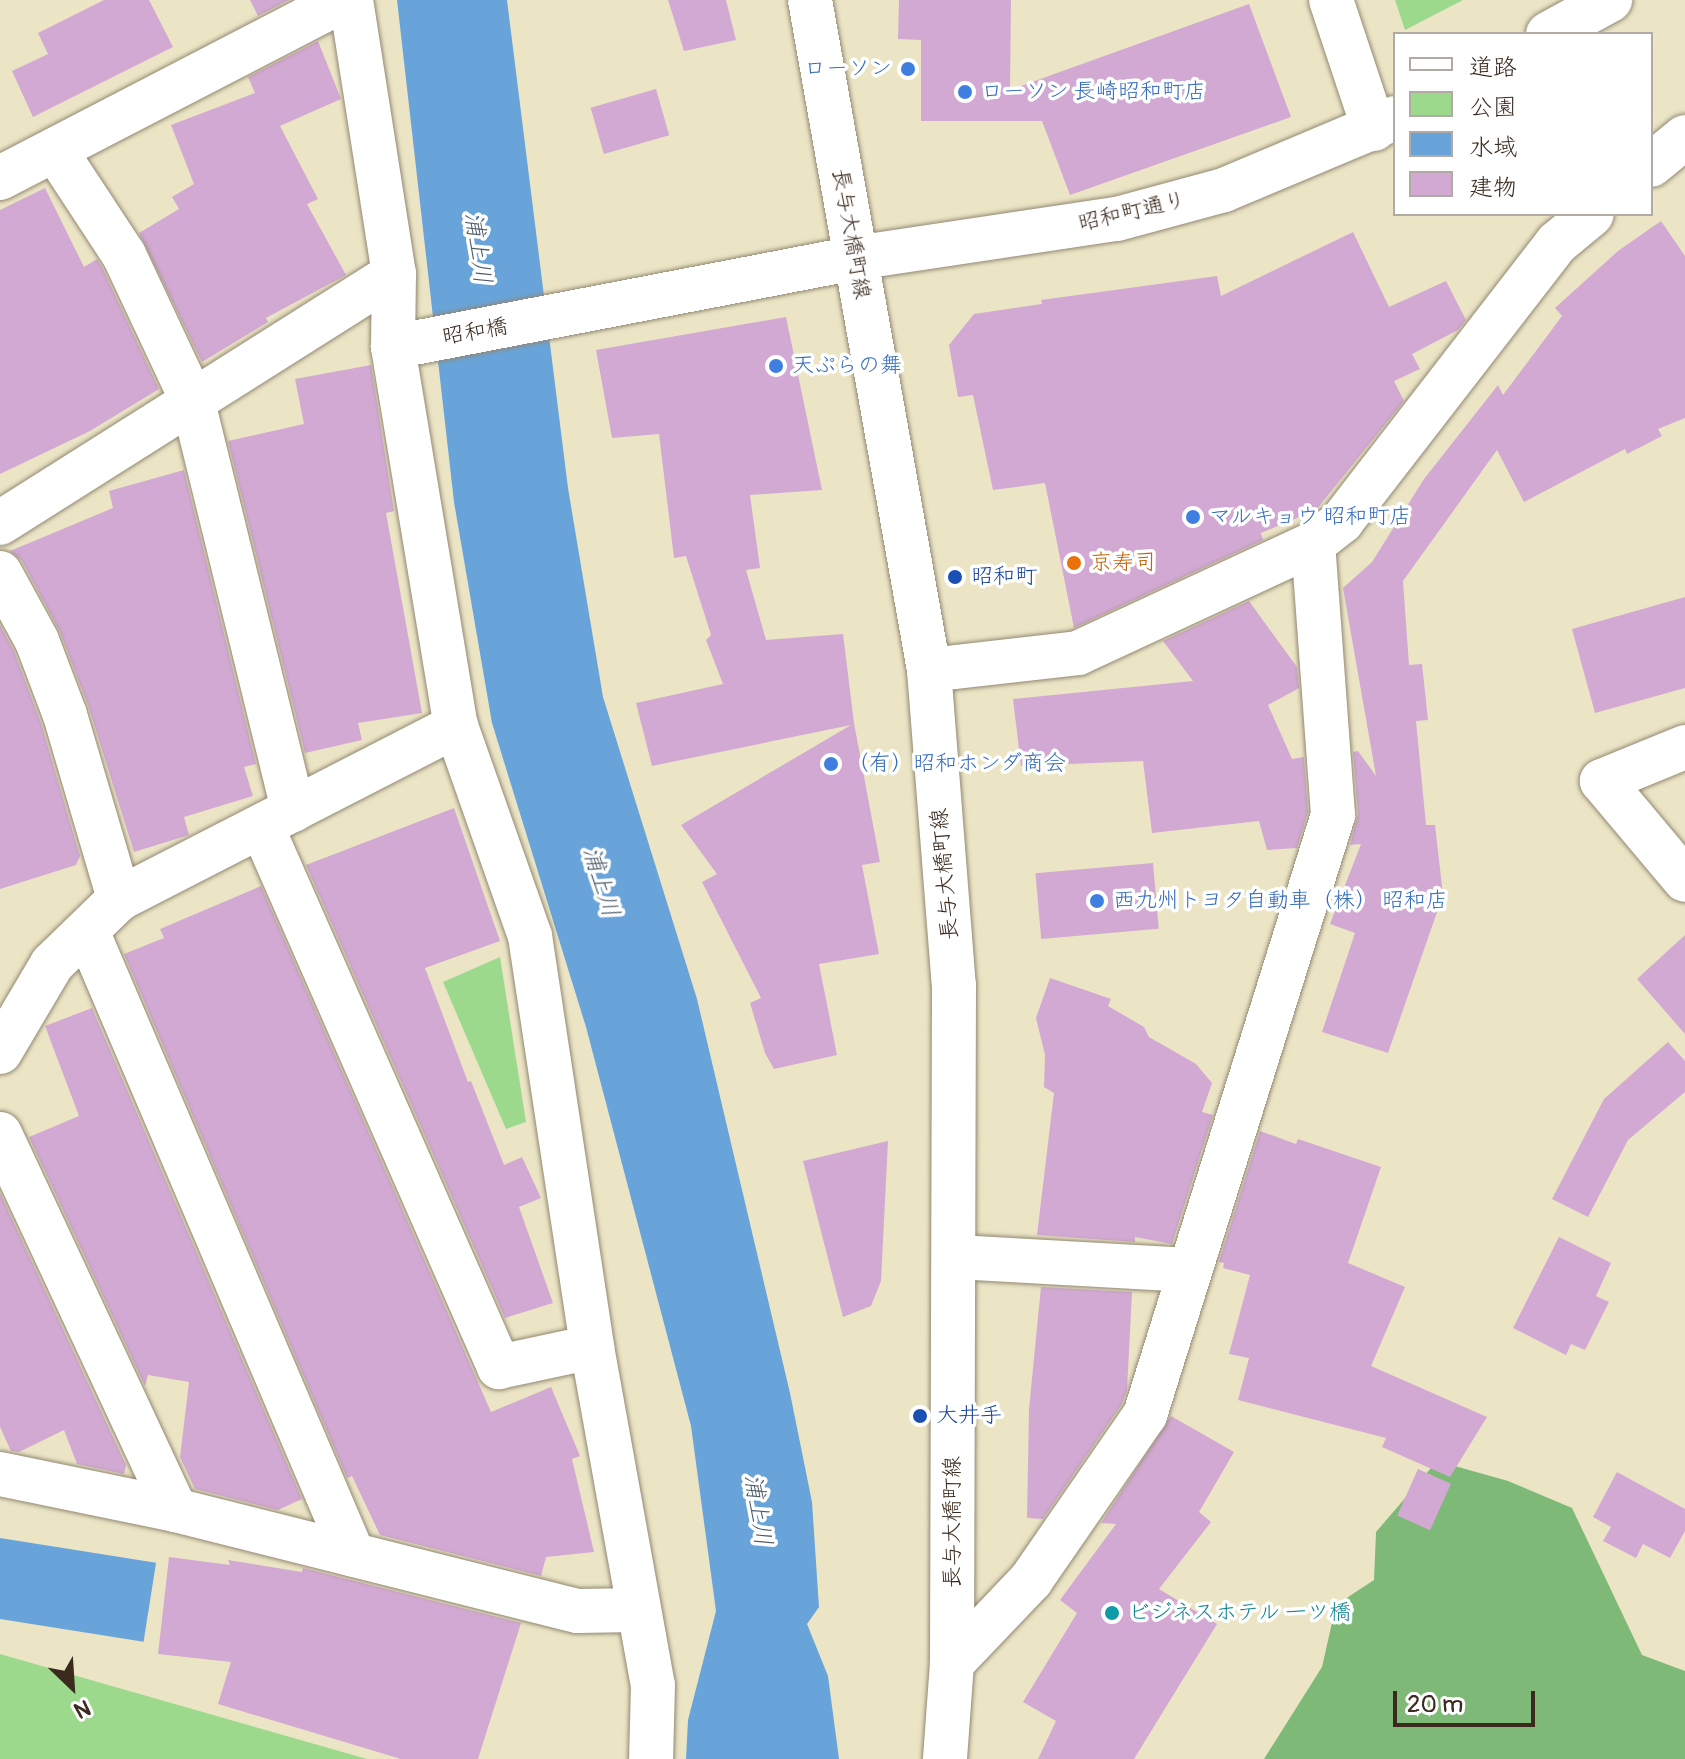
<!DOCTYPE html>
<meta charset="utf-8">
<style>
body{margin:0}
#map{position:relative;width:1685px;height:1759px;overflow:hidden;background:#ebe5c6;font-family:Pangolin,"Klee One",sans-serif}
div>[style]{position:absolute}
.green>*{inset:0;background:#9dd98c}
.forest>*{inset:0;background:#7eb978}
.water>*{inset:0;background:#68a4d9;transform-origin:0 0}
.building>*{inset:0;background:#d2a9d3;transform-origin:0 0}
.roads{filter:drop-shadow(0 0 2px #938872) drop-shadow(0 0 2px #938872)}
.minor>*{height:44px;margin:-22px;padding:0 22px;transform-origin:22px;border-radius:22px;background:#fff}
.major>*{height:44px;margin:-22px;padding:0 22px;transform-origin:22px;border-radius:22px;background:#fff}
.dots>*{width:22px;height:22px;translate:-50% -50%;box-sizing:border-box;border:4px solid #fff;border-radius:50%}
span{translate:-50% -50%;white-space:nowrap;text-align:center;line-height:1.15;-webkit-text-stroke:7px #fff;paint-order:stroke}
.shop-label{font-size:22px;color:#366cbe}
.right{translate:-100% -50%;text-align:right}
.left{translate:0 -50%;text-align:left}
.street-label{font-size:22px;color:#3b2a1e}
.food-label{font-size:22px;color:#c56008}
.transit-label{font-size:22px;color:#164399}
.culture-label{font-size:22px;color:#0d838f}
.water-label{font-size:24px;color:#4d5b69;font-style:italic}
.legend{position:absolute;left:1393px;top:32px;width:260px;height:184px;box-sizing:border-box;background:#fff;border:2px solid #b1aaa5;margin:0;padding:10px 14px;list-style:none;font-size:24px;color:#3b2a1e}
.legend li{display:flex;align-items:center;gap:16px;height:40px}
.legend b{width:40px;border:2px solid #b1aaa5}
.north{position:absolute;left:32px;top:1647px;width:80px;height:80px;-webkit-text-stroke:6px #fff;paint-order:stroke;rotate:155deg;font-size:22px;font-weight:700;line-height:32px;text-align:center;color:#3b2a1e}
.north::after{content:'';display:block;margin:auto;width:28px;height:36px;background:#3b2a1e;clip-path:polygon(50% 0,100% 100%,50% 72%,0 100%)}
.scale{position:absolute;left:1393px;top:1691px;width:142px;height:36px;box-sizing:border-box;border:4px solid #3b2a1e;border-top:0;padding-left:10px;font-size:24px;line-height:28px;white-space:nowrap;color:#3b2a1e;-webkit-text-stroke:6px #fff;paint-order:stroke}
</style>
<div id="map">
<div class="green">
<i style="clip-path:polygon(1395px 0,1463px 0,1405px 30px)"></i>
<i style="clip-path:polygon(500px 957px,526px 1122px,506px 1129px,443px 982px)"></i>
<i style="clip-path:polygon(0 1654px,367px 1759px,0 1759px)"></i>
</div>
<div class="forest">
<i style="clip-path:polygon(1437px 1461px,1508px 1481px,1572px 1508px,1642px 1655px,1685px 1671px,1685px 1759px,1264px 1759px,1322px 1667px,1336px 1605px,1374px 1580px,1376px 1532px)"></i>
</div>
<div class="water">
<i style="clip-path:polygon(397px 0,507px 0,568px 488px,603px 697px,697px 999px,790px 1393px,812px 1502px,819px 1607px,807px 1624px,828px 1676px,839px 1759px,686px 1759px,688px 1720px,716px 1611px,691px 1426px,586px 1027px,492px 723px,454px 502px)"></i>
<i style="left:0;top:1538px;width:158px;height:80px;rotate:9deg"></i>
</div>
<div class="building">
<i style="clip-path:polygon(104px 0,149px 0,173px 47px,33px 117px,12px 71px,48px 54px,38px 33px)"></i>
<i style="clip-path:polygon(250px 0,289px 0,258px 16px)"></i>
<i style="clip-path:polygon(668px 0,726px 0,736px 40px,684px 51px)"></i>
<i style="clip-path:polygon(899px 0,1011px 0,1010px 90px,1249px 4px,1291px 117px,1070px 195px,1042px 121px,921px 121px,921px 40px,898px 39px)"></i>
<i style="clip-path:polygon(318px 41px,341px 99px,280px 126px,318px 199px,307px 204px,346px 275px,266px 318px,268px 322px,202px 362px,139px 233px,179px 209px,172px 197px,194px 184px,171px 125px,255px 93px,248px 77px)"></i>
<i style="left:656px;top:89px;width:48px;height:68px;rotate:74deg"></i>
<i style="clip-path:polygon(45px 188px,84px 267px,97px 259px,102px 267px,159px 389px,90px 431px,0 474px,0 210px)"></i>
<i style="clip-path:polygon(1661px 221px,1685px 256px,1685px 418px,1658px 429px,1662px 436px,1627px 454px,1625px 449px,1524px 502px,1497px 450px,1403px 581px,1409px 665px,1422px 664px,1428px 720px,1416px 721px,1426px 825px,1435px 825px,1443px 895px,1388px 1053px,1322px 1032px,1355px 933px,1330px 924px,1361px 844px,1350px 845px,1358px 814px,1353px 752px,1358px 751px,1376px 776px,1343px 588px,1372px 562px,1424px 479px,1498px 385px,1503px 395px,1562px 316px,1555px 308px,1618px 251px)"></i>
<i style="clip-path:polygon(1353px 232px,1389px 307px,1446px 281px,1466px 320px,1458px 330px,1412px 354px,1420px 369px,1394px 381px,1404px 401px,1316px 510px,1261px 533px,1263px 540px,1074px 628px,1045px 483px,993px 490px,973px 395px,958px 397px,949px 345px,974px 314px,1042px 304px,1041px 300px,1217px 276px,1221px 296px)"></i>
<i style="clip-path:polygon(786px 317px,822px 490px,750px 495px,760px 568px,746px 570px,766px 640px,843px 634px,854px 723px,880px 862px,862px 865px,879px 954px,819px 964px,837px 1055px,774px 1069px,765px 1053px,750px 1003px,761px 998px,702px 882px,717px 874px,681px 825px,851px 725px,652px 766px,636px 703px,723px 684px,706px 640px,711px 635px,686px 556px,674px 558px,659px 434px,612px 438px,596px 350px)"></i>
<i style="clip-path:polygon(371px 365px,394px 511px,386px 513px,422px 713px,358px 723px,362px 740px,305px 753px,228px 441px,304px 424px,295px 379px)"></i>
<i style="clip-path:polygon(184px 470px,256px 764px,244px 767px,253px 796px,184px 817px,189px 835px,134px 852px,89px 708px,60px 632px,22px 561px,10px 551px,113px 508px,109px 491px)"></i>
<i style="clip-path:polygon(1685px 597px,1685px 688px,1595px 713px,1572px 629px)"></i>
<i style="clip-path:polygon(1249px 601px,1297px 667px,1299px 688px,1268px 705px,1292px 759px,1304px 757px,1308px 812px,1297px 848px,1267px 850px,1259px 821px,1152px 833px,1143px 761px,1021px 766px,1013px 699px,1193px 681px,1163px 641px)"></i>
<i style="clip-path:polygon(0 625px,14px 651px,41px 723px,80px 856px,76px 865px,0 889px)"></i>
<i style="clip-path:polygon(454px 808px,500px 941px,425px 968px,468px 1082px,471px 1081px,504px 1165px,522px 1157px,541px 1198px,519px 1207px,553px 1303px,505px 1318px,306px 865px)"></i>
<i style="left:1153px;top:863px;width:66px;height:118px;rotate:85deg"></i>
<i style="clip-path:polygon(261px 886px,491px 1412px,551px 1387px,580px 1456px,572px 1459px,594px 1552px,546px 1557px,541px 1576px,380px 1535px,352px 1476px,347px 1478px,124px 954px,164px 938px,160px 929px)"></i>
<i style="clip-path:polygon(1685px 935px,1685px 1034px,1637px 979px)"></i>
<i style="clip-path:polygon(1050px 978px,1111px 999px,1108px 1006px,1144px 1027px,1149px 1037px,1196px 1064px,1212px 1083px,1202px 1112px,1213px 1115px,1172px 1244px,1135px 1237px,1135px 1242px,1037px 1235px,1054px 1093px,1044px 1087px,1045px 1055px,1036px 1018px)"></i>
<i style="clip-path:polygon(92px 1008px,302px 1499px,278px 1510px,195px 1489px,180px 1457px,189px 1382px,148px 1375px,145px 1386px,29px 1137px,79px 1116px,45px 1026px)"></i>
<i style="clip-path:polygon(1668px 1042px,1685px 1061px,1685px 1092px,1628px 1140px,1588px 1217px,1552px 1199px,1604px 1099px)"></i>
<i style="clip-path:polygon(1260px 1131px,1296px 1144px,1298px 1139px,1381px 1167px,1348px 1263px,1405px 1287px,1371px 1366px,1487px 1417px,1450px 1477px,1382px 1447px,1386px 1438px,1238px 1400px,1249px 1358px,1229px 1354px,1250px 1275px,1223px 1268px,1224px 1263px,1219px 1262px)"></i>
<i style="clip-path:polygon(888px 1141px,881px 1281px,871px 1306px,843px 1317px,803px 1161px)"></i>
<i style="clip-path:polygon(0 1193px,126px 1465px,124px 1474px,77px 1464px,64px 1430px,19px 1452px,11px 1451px,0 1427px)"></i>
<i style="clip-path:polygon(1559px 1237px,1611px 1263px,1596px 1296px,1609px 1302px,1585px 1350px,1571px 1344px,1566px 1355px,1513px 1328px)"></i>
<i style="clip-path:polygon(1041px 1287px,1132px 1292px,1127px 1390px,1122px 1404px,1043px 1519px,1027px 1518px,1029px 1409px)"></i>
<i style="clip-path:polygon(1171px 1416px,1234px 1452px,1199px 1512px,1211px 1522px,1159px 1589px,1217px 1624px,1134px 1759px,1038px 1759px,1056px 1721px,1023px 1702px,1077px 1613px,1060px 1600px,1116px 1524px,1101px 1523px)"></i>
<i style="left:1418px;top:1469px;width:36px;height:51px;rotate:24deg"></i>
<i style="clip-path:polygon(1617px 1472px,1685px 1509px,1685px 1531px,1670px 1558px,1643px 1544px,1636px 1558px,1603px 1541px,1611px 1527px,1593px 1517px)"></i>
<i style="clip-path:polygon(169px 1557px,230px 1565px,228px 1560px,302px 1572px,303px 1568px,521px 1623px,478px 1759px,401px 1759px,218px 1704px,231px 1662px,158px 1654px)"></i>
</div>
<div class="roads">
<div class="minor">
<i style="left:351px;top:0;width:277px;rotate:81.1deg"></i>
<i style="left:394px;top:274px;width:73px;rotate:90.8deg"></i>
<i style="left:393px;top:347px;width:384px;rotate:80.6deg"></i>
<i style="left:456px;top:726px;width:223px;rotate:70.6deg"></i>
<i style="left:530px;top:936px;width:416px;rotate:81.4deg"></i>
<i style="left:592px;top:1347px;width:343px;rotate:79.8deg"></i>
<i style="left:653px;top:1685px;width:74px;rotate:91.5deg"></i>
<i style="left:1331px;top:0;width:136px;rotate:71.6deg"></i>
<i style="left:1548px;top:34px;width:71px;rotate:-28.7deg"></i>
<i style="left:55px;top:150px;width:126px;rotate:56.7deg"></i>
<i style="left:124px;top:255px;width:162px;rotate:64.9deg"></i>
<i style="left:193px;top:402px;width:420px;rotate:76.2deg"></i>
<i style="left:1651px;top:165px;width:44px;rotate:-39.5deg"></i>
<i style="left:0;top:178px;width:386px;rotate:-27.4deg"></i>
<i style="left:393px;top:347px;width:470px;rotate:-10.9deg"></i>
<i style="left:855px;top:258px;width:265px;rotate:-8.5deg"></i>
<i style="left:1117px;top:219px;width:111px;rotate:-15.2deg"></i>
<i style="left:1224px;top:190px;width:186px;rotate:-22.8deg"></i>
<i style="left:0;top:523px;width:466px;rotate:-32.3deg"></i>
<i style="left:0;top:573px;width:77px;rotate:61.4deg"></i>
<i style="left:37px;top:641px;width:79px;rotate:69.3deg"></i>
<i style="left:65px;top:715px;width:192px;rotate:73.6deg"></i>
<i style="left:929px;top:670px;width:150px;rotate:-6.5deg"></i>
<i style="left:1078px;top:653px;width:259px;rotate:-24.9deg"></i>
<i style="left:1313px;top:544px;width:37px;rotate:-38deg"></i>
<i style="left:1342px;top:521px;width:351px;rotate:-52.3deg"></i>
<i style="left:1557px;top:243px;width:45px;rotate:-39.6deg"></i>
<i style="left:1685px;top:747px;width:90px;rotate:157.7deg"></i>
<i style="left:1602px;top:781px;width:129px;rotate:50deg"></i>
<i style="left:262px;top:827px;width:590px;rotate:66.3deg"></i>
<i style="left:499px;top:1367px;width:95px;rotate:-12.1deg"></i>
<i style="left:87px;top:931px;width:678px;rotate:66.91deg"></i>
<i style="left:0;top:1052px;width:102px;rotate:-59.4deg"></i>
<i style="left:52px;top:964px;width:93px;rotate:-44.1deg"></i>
<i style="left:119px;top:899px;width:379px;rotate:-27.2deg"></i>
<i style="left:0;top:1134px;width:415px;rotate:65deg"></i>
<i style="left:956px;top:1257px;width:234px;rotate:3.2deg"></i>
<i style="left:0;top:1474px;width:179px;rotate:11.6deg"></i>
<i style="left:175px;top:1510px;width:415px;rotate:14.1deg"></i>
<i style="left:578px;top:1611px;width:59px;rotate:-1deg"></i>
<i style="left:952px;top:1663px;width:115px;rotate:-46.4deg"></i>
<i style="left:1031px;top:1580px;width:201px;rotate:-55.4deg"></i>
<i style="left:1145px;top:1415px;width:629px;rotate:-72.6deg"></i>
<i style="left:1333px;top:815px;width:272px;rotate:-94.2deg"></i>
</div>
<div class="major">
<i style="left:810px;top:0;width:680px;rotate:79.93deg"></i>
<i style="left:929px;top:670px;width:316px;rotate:85.5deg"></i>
<i style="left:954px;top:985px;width:678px;rotate:90.17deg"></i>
<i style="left:952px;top:1663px;width:96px;rotate:94.2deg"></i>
</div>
</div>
<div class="dots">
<i style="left:908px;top:69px;background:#3f7fe0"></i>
<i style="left:965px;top:92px;background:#3f7fe0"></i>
<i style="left:776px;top:366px;background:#3f7fe0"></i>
<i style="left:1193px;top:517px;background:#3f7fe0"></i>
<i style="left:1074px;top:563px;background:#e8710a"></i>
<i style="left:955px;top:577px;background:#1a4fb4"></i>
<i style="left:831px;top:764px;background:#3f7fe0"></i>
<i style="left:1097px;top:901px;background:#3f7fe0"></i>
<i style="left:920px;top:1416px;background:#1a4fb4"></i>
<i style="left:1112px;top:1613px;background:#0f9aa8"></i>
</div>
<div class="shop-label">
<span class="right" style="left:892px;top:69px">ローソン</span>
<span class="left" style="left:981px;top:92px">ローソン 長崎昭和町店</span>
<span class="left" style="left:792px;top:366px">天ぷらの舞</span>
<span class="left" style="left:1209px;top:517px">マルキョウ 昭和町店</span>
<span class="left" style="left:847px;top:764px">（有）昭和ホンダ商会</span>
<span class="left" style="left:1113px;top:901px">西九州トヨタ自動車（株） 昭和店</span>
</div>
<div class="street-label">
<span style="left:1132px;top:212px;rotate:-13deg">昭和町通り</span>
<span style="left:851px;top:234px;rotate:80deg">長与大橋町線</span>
<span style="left:475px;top:332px;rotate:-10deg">昭和橋</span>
<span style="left:945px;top:874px;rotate:-95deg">長与大橋町線</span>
<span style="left:953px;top:1522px;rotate:-90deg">長与大橋町線</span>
</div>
<div class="food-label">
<span class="left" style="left:1090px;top:563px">京寿司</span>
</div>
<div class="transit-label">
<span class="left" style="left:971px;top:577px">昭和町</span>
<span class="left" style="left:936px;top:1416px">大井手</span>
</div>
<div class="culture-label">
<span class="left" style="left:1128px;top:1613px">ビジネスホテル 一ツ橋</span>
</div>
<div class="water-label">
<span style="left:478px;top:248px;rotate:82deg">浦上川</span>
<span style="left:601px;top:882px;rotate:73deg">浦上川</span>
<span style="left:758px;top:1510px;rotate:81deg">浦上川</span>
</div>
<ul class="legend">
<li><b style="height:10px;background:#fff"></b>道路</li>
<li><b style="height:22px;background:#9dd98c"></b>公園</li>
<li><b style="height:22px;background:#68a4d9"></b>水域</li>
<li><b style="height:22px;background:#d2a9d3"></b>建物</li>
</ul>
<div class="north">N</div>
<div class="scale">20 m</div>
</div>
